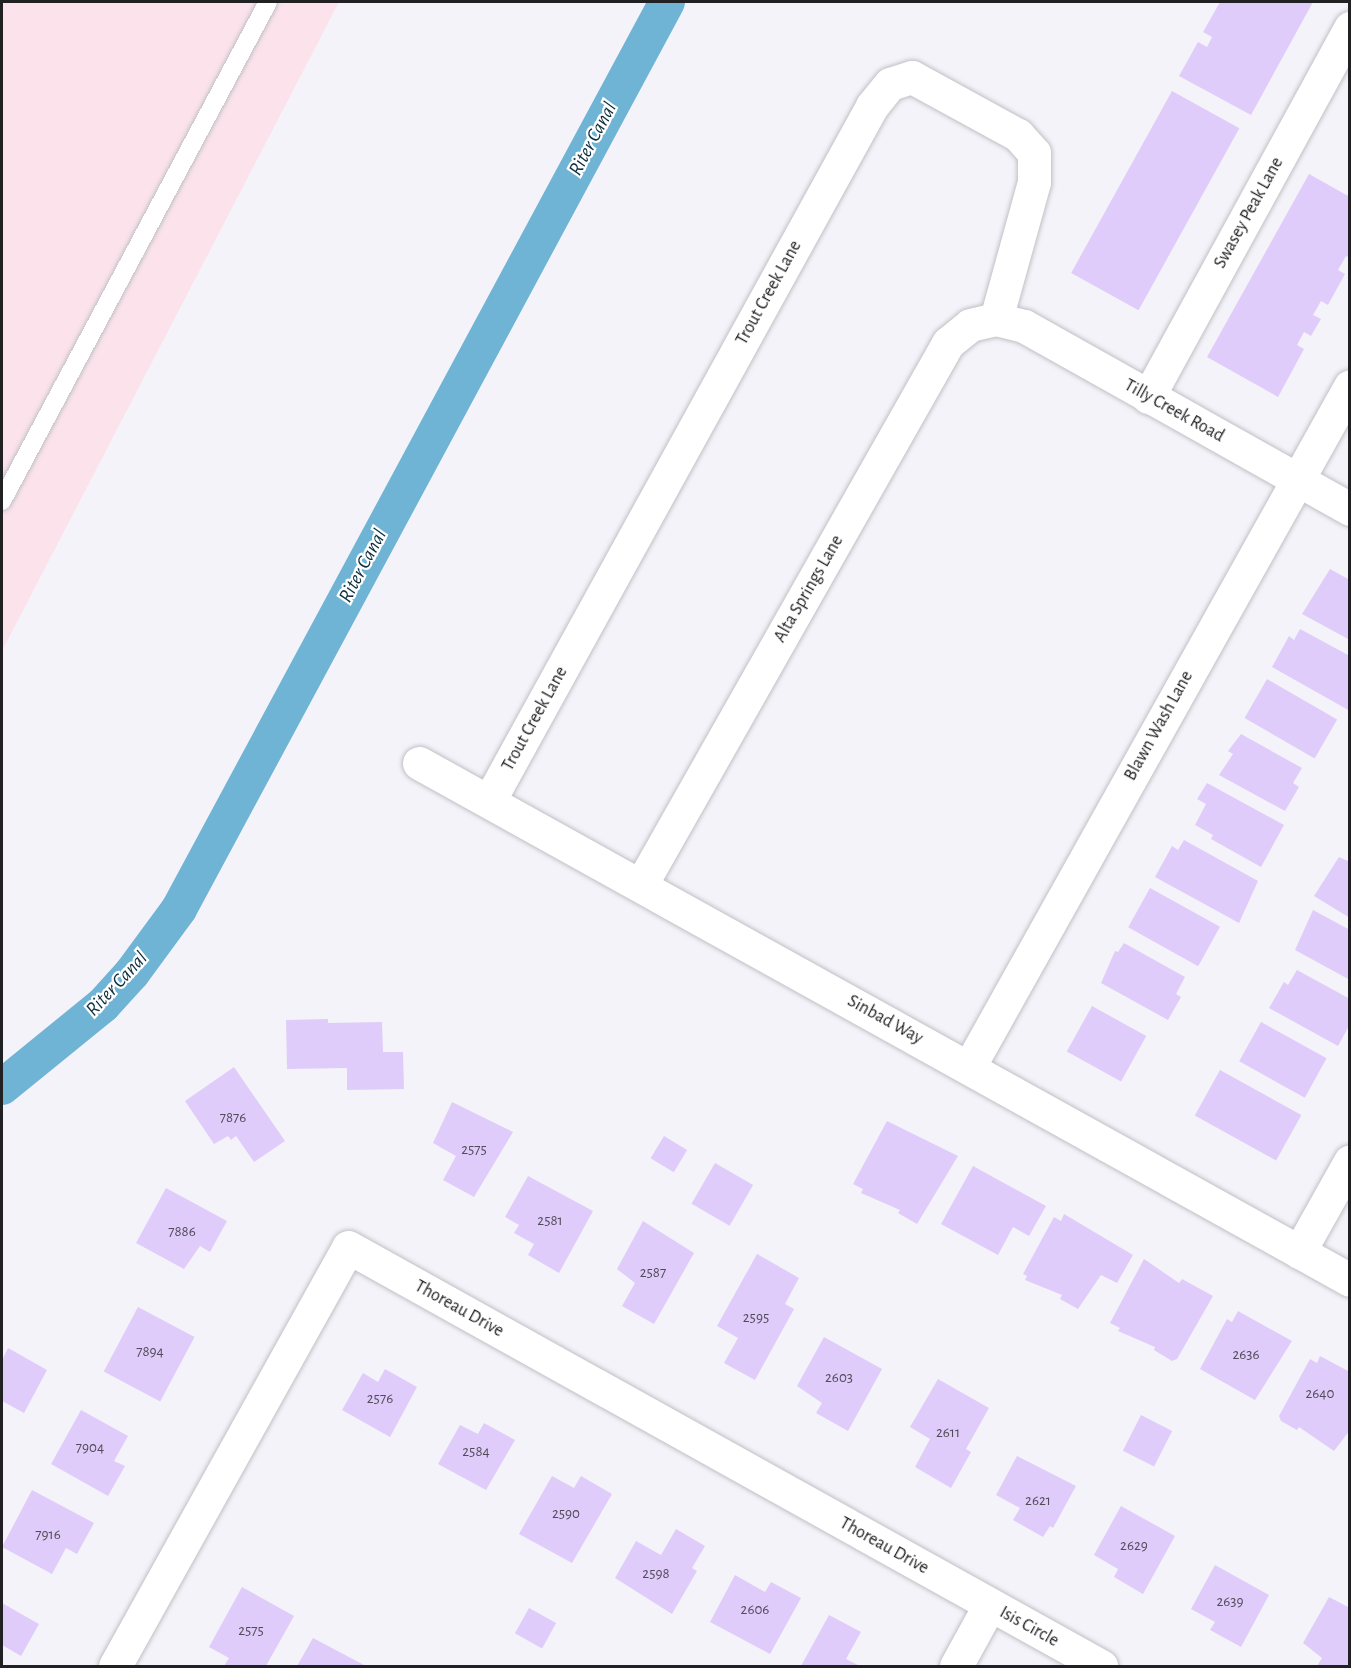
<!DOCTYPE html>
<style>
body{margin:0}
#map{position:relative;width:1351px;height:1668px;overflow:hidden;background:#f4f3f9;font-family:"Alegreya Sans",sans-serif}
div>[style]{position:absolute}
.industrial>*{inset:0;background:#fce3eb}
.canal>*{height:36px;margin:-18px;padding:0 18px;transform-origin:18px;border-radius:18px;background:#6fb4d4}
.building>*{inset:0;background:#e0ccfa;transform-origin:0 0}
.roads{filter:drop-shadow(0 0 2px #c1c0c6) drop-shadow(0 0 2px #c1c0c6)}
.lane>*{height:18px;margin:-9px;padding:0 9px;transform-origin:9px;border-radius:9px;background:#fff}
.street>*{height:33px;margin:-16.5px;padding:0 16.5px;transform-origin:16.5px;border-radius:16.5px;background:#fff}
span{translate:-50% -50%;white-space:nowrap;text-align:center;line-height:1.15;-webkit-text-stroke:4.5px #fff;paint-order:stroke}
.number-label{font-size:15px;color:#514c59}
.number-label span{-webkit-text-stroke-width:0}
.street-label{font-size:18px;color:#212123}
.water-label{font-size:20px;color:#0d2e3c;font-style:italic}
.frame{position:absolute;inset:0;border:3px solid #212123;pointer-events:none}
</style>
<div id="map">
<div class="industrial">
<i style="clip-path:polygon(2px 2px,339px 2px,2px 651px)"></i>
</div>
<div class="canal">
<i style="left:2px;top:1087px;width:130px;rotate:-39.1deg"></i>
<i style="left:103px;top:1005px;width:43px;rotate:-47.8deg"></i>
<i style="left:132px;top:973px;width:79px;rotate:-53.7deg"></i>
<i style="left:179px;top:909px;width:1030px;rotate:-61.72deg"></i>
</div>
<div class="building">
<i style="clip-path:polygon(1220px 2px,1313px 2px,1251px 115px,1179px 76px,1198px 42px,1207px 47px,1212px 37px,1203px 32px)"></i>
<i style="left:1172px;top:91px;width:77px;height:208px;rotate:29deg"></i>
<i style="clip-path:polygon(1309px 174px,1350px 197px,1350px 258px,1346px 256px,1338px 270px,1345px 274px,1328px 305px,1321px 301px,1313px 315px,1321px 319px,1311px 336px,1304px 332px,1297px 345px,1304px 349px,1278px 397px,1207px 357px)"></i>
<i style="clip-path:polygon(1330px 569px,1350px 580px,1350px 640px,1302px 614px)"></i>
<i style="clip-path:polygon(1300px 629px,1350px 656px,1350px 711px,1272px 667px,1289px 636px,1294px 640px)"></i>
<i style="left:1267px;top:679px;width:81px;height:45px;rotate:30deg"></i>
<i style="clip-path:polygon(1241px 734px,1302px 768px,1293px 783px,1299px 787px,1285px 811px,1219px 775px,1233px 754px,1228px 751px)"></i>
<i style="clip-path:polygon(1207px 783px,1284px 825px,1261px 867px,1211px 839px,1213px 835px,1195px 825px,1206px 804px,1197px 799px)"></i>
<i style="clip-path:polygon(1184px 840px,1258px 881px,1239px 923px,1155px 877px,1172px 846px,1178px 850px)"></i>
<i style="clip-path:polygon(1339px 857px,1350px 862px,1350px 918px,1314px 896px)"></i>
<i style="left:1150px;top:888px;width:80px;height:45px;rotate:29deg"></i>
<i style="clip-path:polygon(1313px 910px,1350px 930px,1350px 980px,1295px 950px)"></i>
<i style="clip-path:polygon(1124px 943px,1185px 977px,1176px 994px,1181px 997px,1168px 1020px,1101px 983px,1115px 951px,1118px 952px)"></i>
<i style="clip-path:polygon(1297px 970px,1350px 999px,1350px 1024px,1338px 1046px,1269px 1008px,1284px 982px,1288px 985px)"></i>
<i style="left:1092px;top:1006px;width:62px;height:52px;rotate:29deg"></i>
<i style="clip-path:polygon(328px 1019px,328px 1023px,382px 1022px,383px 1052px,403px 1052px,404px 1089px,347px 1090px,347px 1068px,287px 1069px,286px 1020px)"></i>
<i style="left:1261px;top:1022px;width:75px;height:45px;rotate:29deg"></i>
<i style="clip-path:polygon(234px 1067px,285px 1141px,254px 1162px,236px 1136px,231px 1140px,228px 1136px,214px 1144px,185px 1101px)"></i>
<i style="left:1220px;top:1070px;width:93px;height:52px;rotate:29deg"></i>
<i style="clip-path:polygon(452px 1102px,513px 1132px,474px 1197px,443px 1180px,456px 1156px,433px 1143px)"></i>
<i style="clip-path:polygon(887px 1121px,958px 1156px,917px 1224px,898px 1213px,900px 1210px,861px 1193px,863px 1189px,853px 1184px)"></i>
<i style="left:664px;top:1136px;width:27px;height:26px;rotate:31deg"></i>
<i style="left:715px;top:1163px;width:44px;height:47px;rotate:30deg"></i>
<i style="clip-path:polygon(973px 1166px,1046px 1206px,1029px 1236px,1013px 1227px,998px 1255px,941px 1224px)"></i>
<i style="clip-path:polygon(528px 1176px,593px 1211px,559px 1273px,528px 1255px,534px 1244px,514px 1233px,519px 1225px,505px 1217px)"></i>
<i style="clip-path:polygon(166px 1188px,227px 1221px,210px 1252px,200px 1246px,184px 1269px,136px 1243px)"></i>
<i style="clip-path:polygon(1064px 1214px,1133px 1255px,1117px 1283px,1101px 1275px,1078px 1309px,1060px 1299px,1062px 1295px,1025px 1280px,1027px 1276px,1023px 1274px,1054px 1217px,1061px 1221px)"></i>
<i style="clip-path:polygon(643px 1221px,694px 1253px,654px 1324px,622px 1306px,635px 1283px,617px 1269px)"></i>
<i style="clip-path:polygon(757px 1254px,799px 1278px,785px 1304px,794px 1309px,755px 1380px,724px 1363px,738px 1338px,717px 1326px)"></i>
<i style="clip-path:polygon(1144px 1259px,1179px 1283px,1182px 1279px,1213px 1296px,1177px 1359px,1172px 1361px,1154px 1350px,1155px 1347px,1118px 1331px,1120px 1328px,1110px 1323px)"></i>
<i style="left:138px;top:1307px;width:64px;height:73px;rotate:28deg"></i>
<i style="clip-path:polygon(1238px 1311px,1292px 1341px,1255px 1400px,1200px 1369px,1227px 1319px,1232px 1322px)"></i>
<i style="clip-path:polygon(824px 1337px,882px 1369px,848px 1431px,816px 1413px,822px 1403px,797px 1386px)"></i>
<i style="clip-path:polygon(8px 1348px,47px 1370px,24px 1413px,2px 1401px,2px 1360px)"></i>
<i style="clip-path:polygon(1320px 1356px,1350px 1372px,1350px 1430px,1334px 1451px,1299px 1427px,1297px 1430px,1281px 1421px,1279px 1416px,1310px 1359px,1317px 1363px)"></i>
<i style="clip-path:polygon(385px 1369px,417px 1387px,390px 1437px,342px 1410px,363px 1373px,378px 1382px)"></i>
<i style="clip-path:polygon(938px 1379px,989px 1408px,966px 1449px,971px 1452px,951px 1488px,915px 1467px,930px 1439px,910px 1427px)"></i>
<i style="clip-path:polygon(81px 1410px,128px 1436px,114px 1461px,125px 1466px,108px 1496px,51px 1464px)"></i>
<i style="left:1141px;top:1415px;width:35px;height:40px;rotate:27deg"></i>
<i style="clip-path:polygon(484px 1423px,515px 1440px,486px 1490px,438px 1464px,460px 1425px,478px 1434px)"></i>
<i style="clip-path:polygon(1017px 1456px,1076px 1486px,1053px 1528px,1050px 1526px,1043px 1537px,1013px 1520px,1020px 1508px,996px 1495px)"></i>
<i style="clip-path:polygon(552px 1476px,574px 1488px,581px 1476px,612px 1494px,572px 1563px,519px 1534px)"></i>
<i style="clip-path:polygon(32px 1490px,94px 1523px,77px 1554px,66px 1548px,52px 1574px,2px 1547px)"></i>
<i style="clip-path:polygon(1121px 1506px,1175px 1536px,1143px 1594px,1114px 1577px,1118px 1569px,1094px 1555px)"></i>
<i style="clip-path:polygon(676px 1529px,705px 1546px,692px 1568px,697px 1571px,672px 1614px,615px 1578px,636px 1541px,661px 1555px)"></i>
<i style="clip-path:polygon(1215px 1565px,1269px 1595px,1241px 1647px,1210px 1630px,1215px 1622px,1191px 1609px)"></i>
<i style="clip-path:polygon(735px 1575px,765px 1592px,771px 1582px,801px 1598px,770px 1654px,710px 1622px)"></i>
<i style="clip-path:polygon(242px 1587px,294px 1616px,266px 1666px,224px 1666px,229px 1658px,209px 1647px)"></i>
<i style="clip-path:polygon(1329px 1597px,1350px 1608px,1350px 1666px,1317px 1666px,1322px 1658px,1303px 1643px)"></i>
<i style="clip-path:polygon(2px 1603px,39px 1624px,21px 1656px,2px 1645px)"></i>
<i style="left:529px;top:1608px;width:31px;height:29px;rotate:29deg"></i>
<i style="clip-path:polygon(829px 1615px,861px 1632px,846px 1659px,860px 1666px,801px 1666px)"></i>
<i style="clip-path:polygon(313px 1638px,366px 1666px,297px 1666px)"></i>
</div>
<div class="roads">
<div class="lane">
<i style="left:2px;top:501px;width:565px;rotate:-61.94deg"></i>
</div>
<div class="street">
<i style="left:1148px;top:397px;width:421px;rotate:-61.3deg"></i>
<i style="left:419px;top:763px;width:1065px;rotate:29.04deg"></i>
<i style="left:489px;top:801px;width:794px;rotate:-61.14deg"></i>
<i style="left:872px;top:106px;width:28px;rotate:-51deg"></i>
<i style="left:890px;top:84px;width:23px;rotate:-18deg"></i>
<i style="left:912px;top:77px;width:121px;rotate:28.7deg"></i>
<i style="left:1018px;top:135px;width:24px;rotate:48deg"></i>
<i style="left:1034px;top:153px;width:29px;rotate:90deg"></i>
<i style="left:1034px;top:182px;width:142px;rotate:105.5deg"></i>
<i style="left:642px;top:883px;width:621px;rotate:-60.46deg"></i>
<i style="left:948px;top:343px;width:28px;rotate:-39deg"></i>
<i style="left:970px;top:325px;width:27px;rotate:-13deg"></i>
<i style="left:996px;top:319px;width:29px;rotate:14deg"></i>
<i style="left:1024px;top:326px;width:374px;rotate:29.3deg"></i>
<i style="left:969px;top:1067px;width:780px;rotate:-60.77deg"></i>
<i style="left:1299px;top:1252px;width:104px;rotate:-60.7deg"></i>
<i style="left:115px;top:1666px;width:479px;rotate:-60.9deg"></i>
<i style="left:348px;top:1247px;width:862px;rotate:29.09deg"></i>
<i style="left:956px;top:1666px;width:68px;rotate:-61.2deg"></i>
</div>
</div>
<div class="number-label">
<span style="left:233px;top:1118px">7876</span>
<span style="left:474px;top:1150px">2575</span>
<span style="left:550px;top:1221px">2581</span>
<span style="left:182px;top:1232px">7886</span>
<span style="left:653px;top:1273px">2587</span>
<span style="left:756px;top:1318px">2595</span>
<span style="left:150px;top:1352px">7894</span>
<span style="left:1246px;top:1355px">2636</span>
<span style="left:839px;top:1378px">2603</span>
<span style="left:1320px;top:1394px">2640</span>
<span style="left:380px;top:1399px">2576</span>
<span style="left:948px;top:1433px">2611</span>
<span style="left:90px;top:1448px">7904</span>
<span style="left:476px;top:1452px">2584</span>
<span style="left:1038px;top:1501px">2621</span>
<span style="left:566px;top:1514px">2590</span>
<span style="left:48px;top:1535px">7916</span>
<span style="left:1134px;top:1546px">2629</span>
<span style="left:656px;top:1574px">2598</span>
<span style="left:1230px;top:1602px">2639</span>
<span style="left:755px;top:1610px">2606</span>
<span style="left:251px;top:1631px">2575</span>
</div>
<div class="street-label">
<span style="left:1249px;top:213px;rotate:-61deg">Swasey Peak Lane</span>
<span style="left:769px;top:293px;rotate:-61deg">Trout Creek Lane</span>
<span style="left:1174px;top:411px;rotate:29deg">Tilly Creek Road</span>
<span style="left:809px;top:589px;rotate:-60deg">Alta Springs Lane</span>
<span style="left:535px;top:719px;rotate:-61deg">Trout Creek Lane</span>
<span style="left:1159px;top:726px;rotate:-61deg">Blawn Wash Lane</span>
<span style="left:885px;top:1020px;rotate:29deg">Sinbad Way</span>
<span style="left:459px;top:1309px;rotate:29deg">Thoreau Drive</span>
<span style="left:884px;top:1546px;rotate:29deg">Thoreau Drive</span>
<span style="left:1029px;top:1627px;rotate:29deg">Isis Circle</span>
</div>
<div class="water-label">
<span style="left:593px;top:139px;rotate:-62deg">Riter Canal</span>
<span style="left:363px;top:566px;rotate:-62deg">Riter Canal</span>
<span style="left:117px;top:984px;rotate:-47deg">Riter Canal</span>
</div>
<div class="frame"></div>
</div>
